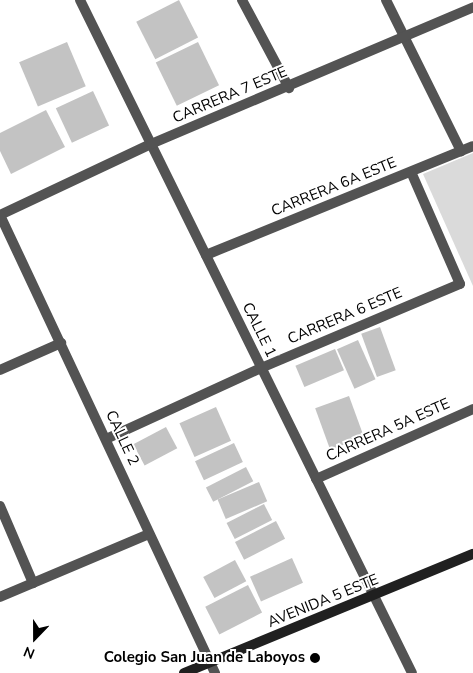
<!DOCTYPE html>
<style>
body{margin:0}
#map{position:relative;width:473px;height:673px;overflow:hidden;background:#fff;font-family:"Nunito Sans",sans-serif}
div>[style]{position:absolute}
.green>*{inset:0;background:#dadada}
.building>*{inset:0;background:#c3c3c3;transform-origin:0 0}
.minor>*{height:10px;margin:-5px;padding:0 5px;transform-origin:5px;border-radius:5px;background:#535353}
.secondary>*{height:10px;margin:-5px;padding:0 5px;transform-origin:5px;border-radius:5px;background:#202020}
.dots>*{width:14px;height:14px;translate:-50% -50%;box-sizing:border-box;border:2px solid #fff;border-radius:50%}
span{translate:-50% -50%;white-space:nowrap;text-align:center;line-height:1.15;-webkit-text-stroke:4px #fff;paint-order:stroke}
.street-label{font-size:15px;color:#000}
.poi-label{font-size:15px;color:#000;font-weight:700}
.right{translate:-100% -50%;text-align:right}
.north{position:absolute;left:10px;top:613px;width:50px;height:50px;-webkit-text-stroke:4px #fff;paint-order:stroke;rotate:202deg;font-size:14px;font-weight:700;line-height:20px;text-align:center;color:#000}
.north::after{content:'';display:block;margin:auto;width:18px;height:22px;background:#000;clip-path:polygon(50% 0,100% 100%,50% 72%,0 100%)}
</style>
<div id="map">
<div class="green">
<i style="clip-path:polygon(473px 153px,473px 286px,423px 174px)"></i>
</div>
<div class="building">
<i style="left:179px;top:0;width:42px;height:48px;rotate:63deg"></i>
<i style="left:67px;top:42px;width:48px;height:52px;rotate:67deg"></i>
<i style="left:198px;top:42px;width:48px;height:47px;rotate:64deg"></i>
<i style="left:93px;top:91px;width:38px;height:41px;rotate:65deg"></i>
<i style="clip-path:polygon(46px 110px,65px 147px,11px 174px,0 151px,0 133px)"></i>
<i style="left:380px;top:327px;width:46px;height:20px;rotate:70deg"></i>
<i style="left:358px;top:340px;width:43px;height:23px;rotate:66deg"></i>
<i style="left:335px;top:349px;width:23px;height:43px;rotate:67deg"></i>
<i style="left:349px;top:396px;width:44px;height:36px;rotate:70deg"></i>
<i style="left:216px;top:407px;width:37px;height:40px;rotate:66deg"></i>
<i style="left:166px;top:427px;width:24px;height:37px;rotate:62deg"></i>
<i style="left:234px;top:443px;width:21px;height:43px;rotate:65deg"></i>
<i style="left:246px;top:467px;width:16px;height:45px;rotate:63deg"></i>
<i style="left:259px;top:482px;width:21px;height:45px;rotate:67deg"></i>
<i style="left:264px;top:504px;width:18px;height:42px;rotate:63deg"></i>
<i style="left:276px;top:521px;width:20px;height:46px;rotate:63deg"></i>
<i style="left:292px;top:558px;width:27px;height:46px;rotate:66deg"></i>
<i style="left:235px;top:560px;width:24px;height:36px;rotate:62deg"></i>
<i style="left:248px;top:585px;width:31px;height:48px;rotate:63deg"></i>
</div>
<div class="minor">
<i style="left:80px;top:0;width:750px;rotate:63.74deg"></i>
<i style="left:242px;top:0;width:100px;rotate:61.9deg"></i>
<i style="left:386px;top:0;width:169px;rotate:63.6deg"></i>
<i style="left:0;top:215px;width:167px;rotate:-25.2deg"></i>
<i style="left:151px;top:144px;width:350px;rotate:-23deg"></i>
<i style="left:0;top:215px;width:506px;rotate:64.85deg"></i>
<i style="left:206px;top:255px;width:288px;rotate:-22.2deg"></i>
<i style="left:0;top:370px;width:67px;rotate:-23.9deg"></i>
<i style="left:106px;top:439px;width:170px;rotate:-24.6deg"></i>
<i style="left:261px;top:368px;width:216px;rotate:-22.9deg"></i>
<i style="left:460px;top:284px;width:122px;rotate:-113.6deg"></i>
<i style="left:316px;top:479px;width:172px;rotate:-24deg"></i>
<i style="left:0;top:506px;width:84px;rotate:66.8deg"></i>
<i style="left:0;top:597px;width:162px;rotate:-22.9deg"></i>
</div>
<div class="secondary">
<i style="left:184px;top:673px;width:313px;rotate:-22.4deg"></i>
</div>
<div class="dots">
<i style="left:315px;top:658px;background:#000"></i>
</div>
<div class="street-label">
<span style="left:230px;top:95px;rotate:-23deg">CARRERA 7 ESTE</span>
<span style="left:334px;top:187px;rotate:-22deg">CARRERA 6A ESTE</span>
<span style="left:345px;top:316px;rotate:-23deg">CARRERA 6 ESTE</span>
<span style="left:259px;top:330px;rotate:64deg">CALLE 1</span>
<span style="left:388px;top:430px;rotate:-24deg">CARRERA 5A ESTE</span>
<span style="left:122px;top:438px;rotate:65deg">CALLE 2</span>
<span style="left:323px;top:601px;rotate:-22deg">AVENIDA 5 ESTE</span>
</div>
<div class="poi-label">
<span class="right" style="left:305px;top:658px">Colegio San Juan de Laboyos</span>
</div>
<div class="north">N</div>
</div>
